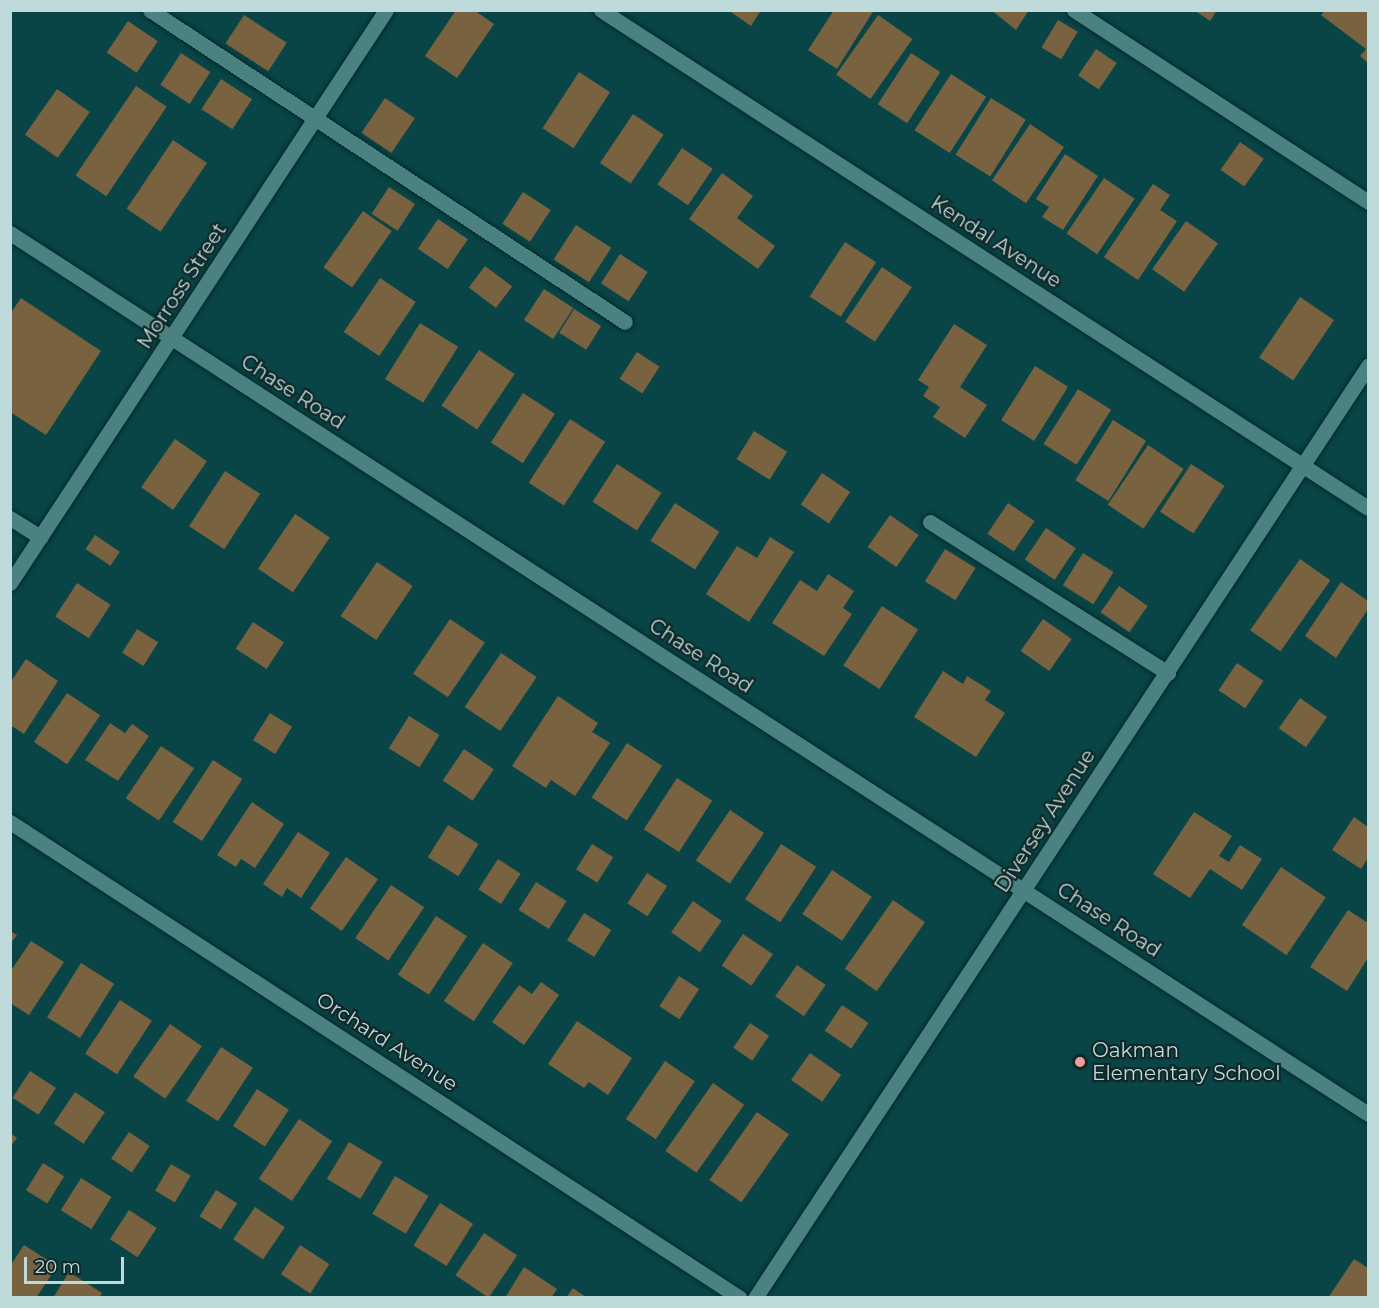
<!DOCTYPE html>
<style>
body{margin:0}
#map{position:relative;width:1379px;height:1308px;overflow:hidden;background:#094546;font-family:Montserrat,sans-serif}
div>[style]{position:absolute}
.building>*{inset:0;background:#796240;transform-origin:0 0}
.roads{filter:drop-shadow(0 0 2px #002a2b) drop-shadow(0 0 2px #002a2b)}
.minor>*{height:15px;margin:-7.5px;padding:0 7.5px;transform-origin:7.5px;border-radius:7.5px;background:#4b8181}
.dots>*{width:16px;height:16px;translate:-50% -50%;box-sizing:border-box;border:3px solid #112828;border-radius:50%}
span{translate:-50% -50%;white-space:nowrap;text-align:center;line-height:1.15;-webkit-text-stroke:4.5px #112828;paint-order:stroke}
.street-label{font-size:20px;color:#bfdada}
.poi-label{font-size:20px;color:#bfdada}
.left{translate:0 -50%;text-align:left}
.frame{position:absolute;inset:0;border:12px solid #bfdada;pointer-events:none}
.scale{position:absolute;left:24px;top:1257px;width:100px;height:27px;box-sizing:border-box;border:3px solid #bfdada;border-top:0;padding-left:8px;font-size:18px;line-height:21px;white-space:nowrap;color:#bfdada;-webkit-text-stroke:4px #112828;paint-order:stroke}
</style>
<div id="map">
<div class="building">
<i style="clip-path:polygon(456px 10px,474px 10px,494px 24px,457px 78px,425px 56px)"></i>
<i style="clip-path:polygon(728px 10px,761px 10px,751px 26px)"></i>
<i style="clip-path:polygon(834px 10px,874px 10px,837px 69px,808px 50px)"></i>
<i style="clip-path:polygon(991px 10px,1029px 10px,1016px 30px)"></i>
<i style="clip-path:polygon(1194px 10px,1217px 10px,1210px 21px)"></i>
<i style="clip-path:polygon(1325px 10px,1368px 10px,1368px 63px,1360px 56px,1366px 49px,1321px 15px)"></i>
<i style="left:244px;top:15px;width:51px;height:34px;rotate:33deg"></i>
<i style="left:878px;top:15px;width:42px;height:73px;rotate:35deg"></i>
<i style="left:1058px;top:20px;width:23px;height:32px;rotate:31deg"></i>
<i style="left:128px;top:21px;width:36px;height:38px;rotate:34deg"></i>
<i style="left:1096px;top:49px;width:25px;height:32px;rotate:34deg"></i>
<i style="left:181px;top:53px;width:35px;height:38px;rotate:33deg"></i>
<i style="left:911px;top:53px;width:35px;height:61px;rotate:33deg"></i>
<i style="left:579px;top:72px;width:37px;height:67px;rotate:33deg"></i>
<i style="left:951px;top:74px;width:42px;height:67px;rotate:33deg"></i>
<i style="left:221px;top:79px;width:37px;height:36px;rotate:33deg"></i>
<i style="left:136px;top:86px;width:37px;height:108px;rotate:34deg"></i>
<i style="left:57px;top:89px;width:40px;height:56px;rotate:35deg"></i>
<i style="left:385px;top:98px;width:36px;height:42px;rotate:34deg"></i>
<i style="left:991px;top:98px;width:41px;height:67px;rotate:32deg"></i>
<i style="left:633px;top:114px;width:37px;height:59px;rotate:34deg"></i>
<i style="left:1030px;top:124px;width:41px;height:68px;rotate:34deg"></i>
<i style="left:173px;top:140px;width:41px;height:83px;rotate:34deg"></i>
<i style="left:1240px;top:142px;width:29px;height:34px;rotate:35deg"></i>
<i style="left:682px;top:148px;width:37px;height:44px;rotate:34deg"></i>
<i style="clip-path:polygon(1065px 154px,1098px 176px,1063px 230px,1042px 217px,1049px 207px,1036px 199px)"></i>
<i style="clip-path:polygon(722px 173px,753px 196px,737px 218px,775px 246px,758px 269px,689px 219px)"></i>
<i style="left:1104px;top:178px;width:37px;height:67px;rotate:34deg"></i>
<i style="clip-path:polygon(1153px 184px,1170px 195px,1160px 210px,1177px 221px,1138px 280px,1104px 257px)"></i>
<i style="left:389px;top:187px;width:31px;height:32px;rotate:33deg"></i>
<i style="left:523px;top:192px;width:33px;height:38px;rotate:33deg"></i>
<i style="left:363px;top:211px;width:35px;height:69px;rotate:35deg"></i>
<i style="left:438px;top:219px;width:36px;height:36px;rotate:34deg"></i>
<i style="left:1186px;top:221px;width:39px;height:59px;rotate:35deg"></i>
<i style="left:576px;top:225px;width:42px;height:41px;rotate:33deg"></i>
<i style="left:845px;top:242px;width:37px;height:65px;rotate:33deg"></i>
<i style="left:620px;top:254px;width:33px;height:35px;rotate:33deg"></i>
<i style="left:485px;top:266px;width:34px;height:27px;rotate:37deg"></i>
<i style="left:882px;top:267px;width:36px;height:66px;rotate:34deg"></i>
<i style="left:380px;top:278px;width:43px;height:65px;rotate:34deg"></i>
<i style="left:544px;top:289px;width:35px;height:37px;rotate:33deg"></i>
<i style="left:1300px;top:297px;width:41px;height:73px;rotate:34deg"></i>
<i style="clip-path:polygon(21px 298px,101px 351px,46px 435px,10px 412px,10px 314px)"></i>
<i style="left:574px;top:309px;width:32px;height:28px;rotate:32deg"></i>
<i style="left:420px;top:323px;width:45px;height:66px;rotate:32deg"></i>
<i style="clip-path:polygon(954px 324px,987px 345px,960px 387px,987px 405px,965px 438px,933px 417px,940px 407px,923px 396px,929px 387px,918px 380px)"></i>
<i style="left:479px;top:350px;width:43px;height:67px;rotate:34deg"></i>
<i style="left:637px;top:352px;width:27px;height:32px;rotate:33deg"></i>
<i style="left:1035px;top:366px;width:39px;height:64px;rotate:32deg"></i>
<i style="left:1078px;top:389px;width:39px;height:65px;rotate:32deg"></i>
<i style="left:523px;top:393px;width:38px;height:59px;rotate:33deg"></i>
<i style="left:570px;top:419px;width:42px;height:76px;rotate:33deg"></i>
<i style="left:1113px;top:420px;width:39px;height:71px;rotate:32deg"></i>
<i style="left:754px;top:431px;width:39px;height:33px;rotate:32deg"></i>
<i style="left:175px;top:439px;width:39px;height:59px;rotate:35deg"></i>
<i style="left:1148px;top:445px;width:43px;height:72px;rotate:34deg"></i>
<i style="left:617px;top:464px;width:53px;height:45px;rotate:33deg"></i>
<i style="left:1191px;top:464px;width:40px;height:57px;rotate:33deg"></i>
<i style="left:225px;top:471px;width:42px;height:66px;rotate:33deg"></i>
<i style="left:822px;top:473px;width:34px;height:38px;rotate:34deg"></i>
<i style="left:675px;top:503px;width:53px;height:45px;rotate:33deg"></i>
<i style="left:1008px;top:503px;width:32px;height:37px;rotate:34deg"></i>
<i style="left:295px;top:514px;width:42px;height:66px;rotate:34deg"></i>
<i style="left:890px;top:515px;width:35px;height:39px;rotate:35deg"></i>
<i style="left:1046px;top:528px;width:36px;height:38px;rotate:34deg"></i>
<i style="left:95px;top:535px;width:30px;height:17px;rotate:34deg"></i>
<i style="clip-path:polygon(770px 537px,794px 552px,749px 622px,706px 594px,737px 546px,757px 558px)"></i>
<i style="left:945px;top:549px;width:36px;height:38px;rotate:32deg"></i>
<i style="left:1083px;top:553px;width:36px;height:38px;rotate:32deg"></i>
<i style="left:1300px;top:559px;width:37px;height:87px;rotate:35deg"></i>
<i style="left:377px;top:562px;width:43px;height:65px;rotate:34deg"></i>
<i style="clip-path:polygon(828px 574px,854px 591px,843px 608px,852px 614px,824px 656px,772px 623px,800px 580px,817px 591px)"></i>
<i style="clip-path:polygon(1341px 582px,1368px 601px,1368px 609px,1336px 658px,1305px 636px)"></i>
<i style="left:77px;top:583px;width:40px;height:40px;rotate:33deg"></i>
<i style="left:1119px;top:586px;width:35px;height:32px;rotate:35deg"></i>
<i style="left:882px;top:606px;width:43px;height:71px;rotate:33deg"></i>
<i style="left:450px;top:619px;width:42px;height:66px;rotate:34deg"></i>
<i style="left:1043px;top:619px;width:35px;height:39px;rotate:35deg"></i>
<i style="left:253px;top:622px;width:37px;height:32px;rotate:33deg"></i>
<i style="left:137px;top:629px;width:25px;height:28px;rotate:32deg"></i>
<i style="left:501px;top:653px;width:43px;height:65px;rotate:34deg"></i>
<i style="clip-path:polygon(26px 659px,58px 681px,24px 734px,10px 725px,10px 683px)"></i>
<i style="left:1237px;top:663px;width:32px;height:33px;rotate:34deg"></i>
<i style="clip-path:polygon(943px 671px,963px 684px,967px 676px,991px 691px,985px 700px,1005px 713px,976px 757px,914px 717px)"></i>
<i style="left:67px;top:693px;width:40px;height:59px;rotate:34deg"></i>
<i style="clip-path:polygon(558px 696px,598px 723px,592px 732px,610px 743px,575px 796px,551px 780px,546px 788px,512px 766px)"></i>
<i style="left:1300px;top:698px;width:33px;height:37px;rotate:35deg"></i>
<i style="left:270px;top:713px;width:26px;height:32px;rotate:32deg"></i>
<i style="left:409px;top:716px;width:36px;height:38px;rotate:32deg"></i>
<i style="clip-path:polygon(110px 723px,125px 733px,132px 724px,149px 736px,118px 781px,85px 760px)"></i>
<i style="left:627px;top:743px;width:42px;height:65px;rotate:33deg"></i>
<i style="left:161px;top:746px;width:40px;height:63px;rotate:34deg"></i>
<i style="left:464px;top:749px;width:36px;height:38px;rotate:34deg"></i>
<i style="left:213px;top:760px;width:35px;height:74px;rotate:33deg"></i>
<i style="left:677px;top:778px;width:42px;height:61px;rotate:33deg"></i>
<i style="clip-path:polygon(252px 802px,284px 824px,255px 868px,241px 859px,236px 867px,217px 855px)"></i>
<i style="left:730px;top:810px;width:41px;height:61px;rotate:34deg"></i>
<i style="clip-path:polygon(1194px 812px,1232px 836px,1219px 856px,1229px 862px,1240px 845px,1262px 859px,1242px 890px,1210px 869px,1190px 898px,1153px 874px)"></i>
<i style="clip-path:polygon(1354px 817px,1368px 827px,1368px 858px,1361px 869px,1332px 850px)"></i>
<i style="left:448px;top:825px;width:36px;height:38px;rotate:32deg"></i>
<i style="clip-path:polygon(298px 832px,330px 853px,301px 898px,287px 888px,282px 897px,263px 884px)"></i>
<i style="left:592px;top:844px;width:25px;height:30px;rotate:32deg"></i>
<i style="left:781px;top:844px;width:42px;height:66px;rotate:33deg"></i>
<i style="left:346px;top:857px;width:39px;height:63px;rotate:35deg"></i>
<i style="left:498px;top:859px;width:27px;height:36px;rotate:33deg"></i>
<i style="left:1281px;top:867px;width:54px;height:70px;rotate:34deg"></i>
<i style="left:832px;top:870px;width:48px;height:53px;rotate:34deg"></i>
<i style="left:647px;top:873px;width:24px;height:36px;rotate:33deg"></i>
<i style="left:536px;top:882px;width:36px;height:33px;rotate:32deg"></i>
<i style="left:391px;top:885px;width:40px;height:64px;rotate:34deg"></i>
<i style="left:893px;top:900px;width:39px;height:84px;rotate:35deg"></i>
<i style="left:693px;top:901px;width:35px;height:38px;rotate:35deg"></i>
<i style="clip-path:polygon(1348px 910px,1368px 923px,1368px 958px,1347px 991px,1310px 967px)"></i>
<i style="left:584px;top:913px;width:32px;height:32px;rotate:32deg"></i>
<i style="left:436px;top:916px;width:37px;height:70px;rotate:33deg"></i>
<i style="clip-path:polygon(10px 931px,17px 935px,10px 944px)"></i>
<i style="left:743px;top:934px;width:36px;height:38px;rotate:34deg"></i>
<i style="clip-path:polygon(31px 941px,64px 962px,29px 1015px,10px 1003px,10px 972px)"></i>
<i style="left:483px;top:943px;width:36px;height:70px;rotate:34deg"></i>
<i style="left:81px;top:963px;width:39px;height:64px;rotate:32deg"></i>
<i style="left:797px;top:965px;width:35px;height:38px;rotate:35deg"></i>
<i style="left:679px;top:976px;width:24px;height:36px;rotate:33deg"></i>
<i style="clip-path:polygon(541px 982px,559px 995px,524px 1045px,492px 1022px,519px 985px,532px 994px)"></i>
<i style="left:120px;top:1000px;width:38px;height:64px;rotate:33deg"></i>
<i style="left:842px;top:1005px;width:32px;height:31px;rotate:34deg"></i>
<i style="clip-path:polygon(577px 1021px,632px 1058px,608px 1095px,589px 1082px,584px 1088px,548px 1064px)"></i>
<i style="left:750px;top:1023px;width:23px;height:30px;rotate:34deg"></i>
<i style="left:170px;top:1024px;width:39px;height:64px;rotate:35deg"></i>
<i style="left:221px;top:1047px;width:38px;height:64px;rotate:33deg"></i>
<i style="left:810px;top:1053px;width:38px;height:33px;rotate:35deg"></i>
<i style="left:665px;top:1061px;width:36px;height:70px;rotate:34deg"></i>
<i style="left:30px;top:1071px;width:31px;height:32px;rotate:33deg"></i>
<i style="left:713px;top:1083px;width:38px;height:83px;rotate:35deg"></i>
<i style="left:257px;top:1089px;width:38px;height:44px;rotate:33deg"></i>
<i style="left:75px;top:1092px;width:36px;height:38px;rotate:34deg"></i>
<i style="left:757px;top:1112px;width:39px;height:83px;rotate:35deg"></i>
<i style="left:299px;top:1119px;width:40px;height:72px;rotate:34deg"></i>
<i style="left:129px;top:1132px;width:25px;height:32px;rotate:34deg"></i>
<i style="clip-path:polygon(10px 1133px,17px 1138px,10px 1147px)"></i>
<i style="left:349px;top:1142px;width:39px;height:43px;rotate:31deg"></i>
<i style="left:43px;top:1163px;width:25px;height:32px;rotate:32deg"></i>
<i style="left:171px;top:1164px;width:23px;height:31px;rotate:31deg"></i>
<i style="left:395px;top:1176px;width:39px;height:44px;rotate:31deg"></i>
<i style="left:81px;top:1178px;width:36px;height:38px;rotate:32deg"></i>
<i style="left:216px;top:1190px;width:25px;height:31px;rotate:32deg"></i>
<i style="left:440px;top:1203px;width:39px;height:50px;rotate:32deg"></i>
<i style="left:255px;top:1207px;width:36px;height:39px;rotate:34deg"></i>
<i style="left:129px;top:1210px;width:33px;height:35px;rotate:33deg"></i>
<i style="left:484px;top:1233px;width:40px;height:51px;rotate:34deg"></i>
<i style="clip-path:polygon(24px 1245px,57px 1266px,36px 1298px,10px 1298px,10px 1266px)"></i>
<i style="left:300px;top:1245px;width:35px;height:35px;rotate:33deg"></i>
<i style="clip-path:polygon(1354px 1259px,1368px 1268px,1368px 1298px,1328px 1298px)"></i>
<i style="clip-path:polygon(524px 1267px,557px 1289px,551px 1298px,505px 1298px)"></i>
<i style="clip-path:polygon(69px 1272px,102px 1293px,99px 1298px,53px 1298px)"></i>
<i style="clip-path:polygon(573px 1288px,587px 1298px,566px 1298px)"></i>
</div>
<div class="roads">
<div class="minor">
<i style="left:150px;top:10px;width:568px;rotate:33.3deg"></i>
<i style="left:601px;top:10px;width:914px;rotate:32.99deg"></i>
<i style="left:1074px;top:10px;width:351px;rotate:33.1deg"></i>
<i style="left:10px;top:233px;width:1619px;rotate:32.97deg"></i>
<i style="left:10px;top:518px;width:36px;rotate:32deg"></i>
<i style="left:930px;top:522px;width:282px;rotate:32.4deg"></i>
<i style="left:10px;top:583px;width:685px;rotate:-56.73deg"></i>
<i style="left:10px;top:822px;width:871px;rotate:33.11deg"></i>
<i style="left:755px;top:1298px;width:1116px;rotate:-56.67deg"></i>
</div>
</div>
<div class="dots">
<i style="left:1080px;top:1062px;background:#f49b9f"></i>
</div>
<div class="street-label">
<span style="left:996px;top:242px;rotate:33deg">Kendal Avenue</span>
<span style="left:182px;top:286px;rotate:-57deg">Morross Street</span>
<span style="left:293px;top:392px;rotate:33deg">Chase Road</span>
<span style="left:701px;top:656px;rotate:33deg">Chase Road</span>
<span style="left:1045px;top:821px;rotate:-57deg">Diversey Avenue</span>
<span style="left:1109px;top:920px;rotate:33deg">Chase Road</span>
<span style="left:387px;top:1042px;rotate:33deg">Orchard Avenue</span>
</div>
<div class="poi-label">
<span class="left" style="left:1092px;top:1062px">Oakman<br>Elementary School</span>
</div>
<div class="frame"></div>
<div class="scale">20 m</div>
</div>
